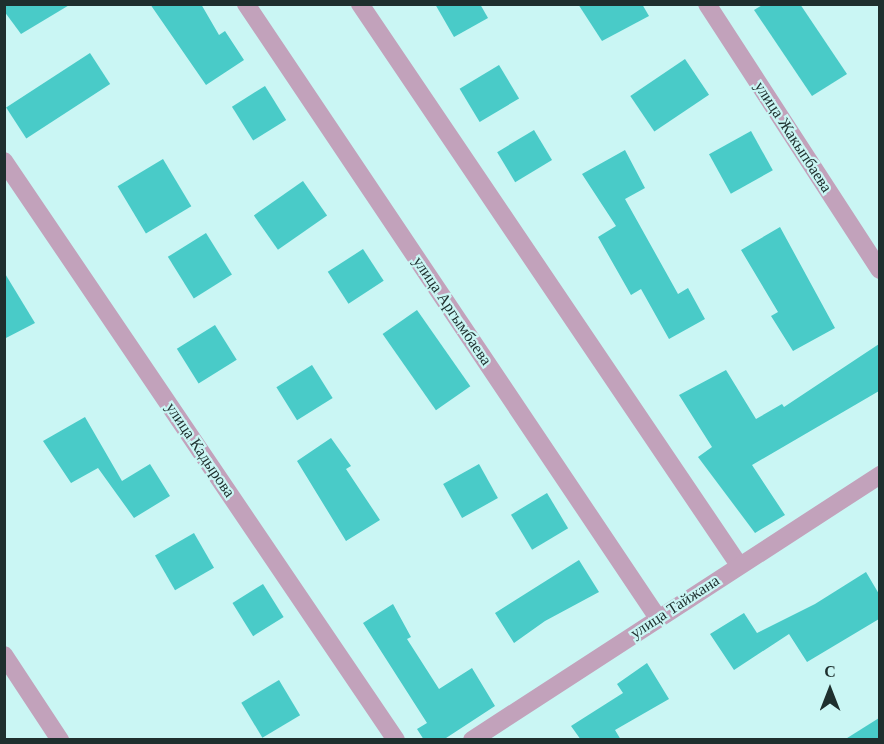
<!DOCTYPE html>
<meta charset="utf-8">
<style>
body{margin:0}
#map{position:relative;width:884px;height:744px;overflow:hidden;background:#caf6f4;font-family:Georgia,serif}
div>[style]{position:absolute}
.building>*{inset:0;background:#49cbc8;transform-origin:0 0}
.minor>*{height:18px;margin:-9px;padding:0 9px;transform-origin:9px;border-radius:9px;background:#c2a2bb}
span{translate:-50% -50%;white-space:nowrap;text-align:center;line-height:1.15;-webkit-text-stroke:4.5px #caf6f4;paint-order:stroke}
.street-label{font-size:16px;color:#1e2f2e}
.frame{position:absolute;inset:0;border:6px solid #1e2f2e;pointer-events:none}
.north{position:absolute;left:800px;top:660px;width:60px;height:60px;-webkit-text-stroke:4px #caf6f4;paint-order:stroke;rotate:0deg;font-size:16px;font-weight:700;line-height:24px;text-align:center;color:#1e2f2e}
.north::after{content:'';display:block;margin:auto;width:21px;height:27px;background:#1e2f2e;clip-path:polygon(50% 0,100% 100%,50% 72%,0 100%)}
</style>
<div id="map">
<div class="building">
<i style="clip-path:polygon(4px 4px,71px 4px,21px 34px,4px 11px)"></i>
<i style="clip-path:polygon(150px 4px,201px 4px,219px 35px,225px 31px,244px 60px,206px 85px)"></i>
<i style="clip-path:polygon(435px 4px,480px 4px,488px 18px,454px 37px)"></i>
<i style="clip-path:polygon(578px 4px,642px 4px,649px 16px,602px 41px)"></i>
<i style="clip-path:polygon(764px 4px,800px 4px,847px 74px,812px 96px,754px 10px)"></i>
<i style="left:90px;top:53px;width:37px;height:100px;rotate:57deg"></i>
<i style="left:685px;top:59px;width:43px;height:66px;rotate:56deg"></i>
<i style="left:499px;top:65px;width:39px;height:46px;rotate:59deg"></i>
<i style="left:265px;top:86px;width:40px;height:39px;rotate:58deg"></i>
<i style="left:534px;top:130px;width:35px;height:43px;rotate:59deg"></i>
<i style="left:751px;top:131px;width:45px;height:48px;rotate:61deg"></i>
<i style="clip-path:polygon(625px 150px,645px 188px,625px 199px,678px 294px,688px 288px,705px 319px,669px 339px,641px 289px,631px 295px,598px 237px,616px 226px,582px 174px)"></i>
<i style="left:163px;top:159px;width:55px;height:53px;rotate:59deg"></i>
<i style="left:303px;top:181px;width:42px;height:60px;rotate:55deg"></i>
<i style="clip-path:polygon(780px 227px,835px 328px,793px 351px,771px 316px,778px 312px,741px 250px)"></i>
<i style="left:206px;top:233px;width:49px;height:45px;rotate:58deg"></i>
<i style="left:363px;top:249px;width:38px;height:42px;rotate:57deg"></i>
<i style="clip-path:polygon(4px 272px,35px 323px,4px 339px)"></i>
<i style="left:417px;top:310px;width:93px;height:42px;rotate:55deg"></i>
<i style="left:215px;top:325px;width:41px;height:45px;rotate:58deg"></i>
<i style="clip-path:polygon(879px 344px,879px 391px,752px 465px,785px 515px,755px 533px,698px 457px,712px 447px,679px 395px,726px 370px,756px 419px,782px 404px,784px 407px)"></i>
<i style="left:312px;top:365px;width:39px;height:42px;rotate:58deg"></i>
<i style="clip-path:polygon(85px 417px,122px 481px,150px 464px,170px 496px,134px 518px,98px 468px,71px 483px,43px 441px)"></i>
<i style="clip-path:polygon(331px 438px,351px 466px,346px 469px,380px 520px,346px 541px,297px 461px)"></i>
<i style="left:479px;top:464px;width:39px;height:41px;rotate:61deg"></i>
<i style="left:547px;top:493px;width:41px;height:42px;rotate:59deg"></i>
<i style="left:194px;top:533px;width:40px;height:45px;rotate:60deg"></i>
<i style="clip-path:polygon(579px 560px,599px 592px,545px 621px,514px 643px,495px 613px)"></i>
<i style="clip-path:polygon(866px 572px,879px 594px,879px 619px,807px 662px,789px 634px,734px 670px,710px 634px,744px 613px,757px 633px,815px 604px)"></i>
<i style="left:263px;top:584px;width:39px;height:36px;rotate:58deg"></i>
<i style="clip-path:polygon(393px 604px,411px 637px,407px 639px,439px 689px,472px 668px,495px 706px,443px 740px,424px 740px,417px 729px,427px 723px,363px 623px)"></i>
<i style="clip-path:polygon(647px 663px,669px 699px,615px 730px,621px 740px,581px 740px,571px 726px,623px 693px,617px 684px)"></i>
<i style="left:279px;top:680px;width:41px;height:44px;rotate:59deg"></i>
<i style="clip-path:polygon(879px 718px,879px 740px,844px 740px)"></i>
</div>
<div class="minor">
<i style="left:246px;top:4px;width:739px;rotate:56.14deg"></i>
<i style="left:360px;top:4px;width:677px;rotate:55.96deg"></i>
<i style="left:707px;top:4px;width:317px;rotate:57deg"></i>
<i style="left:4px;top:161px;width:699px;rotate:55.9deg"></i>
<i style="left:4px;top:655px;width:102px;rotate:56.6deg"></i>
<i style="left:472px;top:740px;width:487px;rotate:-33deg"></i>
</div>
<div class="street-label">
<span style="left:793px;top:137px;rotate:57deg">улица Жакыпбаева</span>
<span style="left:452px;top:311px;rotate:56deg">улица Аргымбаева</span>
<span style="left:200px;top:450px;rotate:56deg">улица Кадырова</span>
<span style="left:675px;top:607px;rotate:-33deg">улица Тайжана</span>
</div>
<div class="frame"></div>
<div class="north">С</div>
</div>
